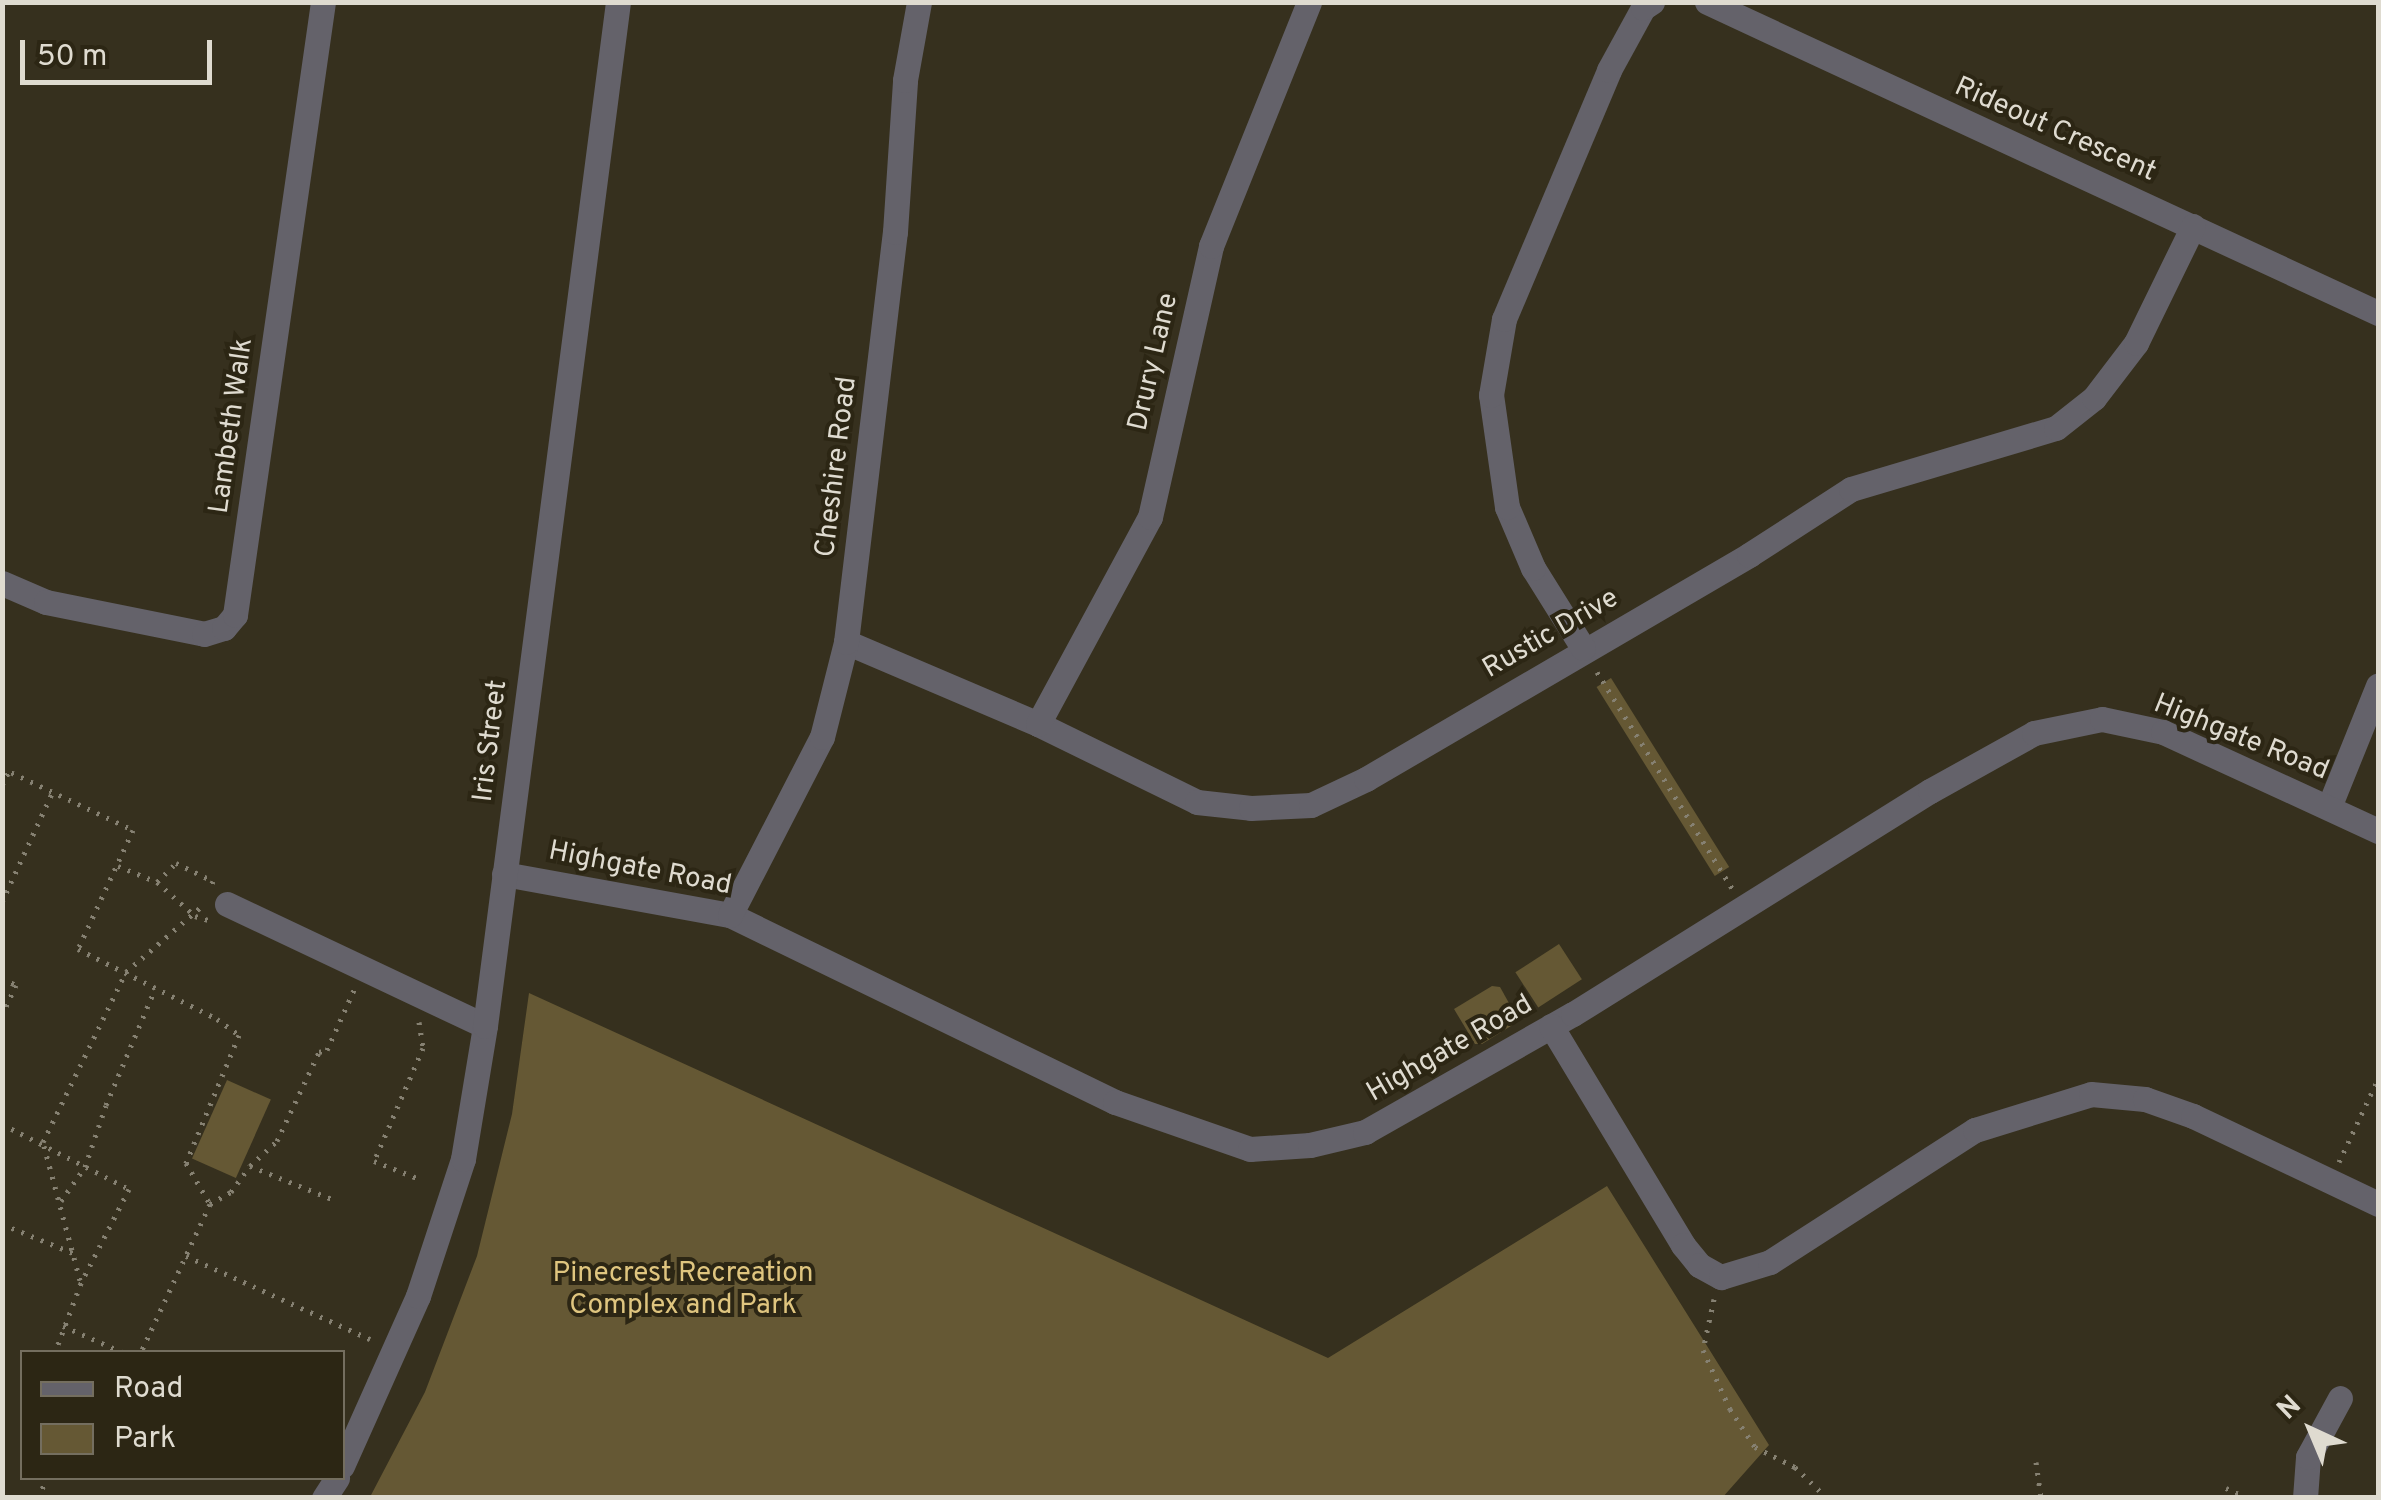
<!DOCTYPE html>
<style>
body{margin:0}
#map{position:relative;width:2381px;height:1500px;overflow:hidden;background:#36301e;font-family:Overpass,sans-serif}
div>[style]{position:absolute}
.green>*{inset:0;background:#655834;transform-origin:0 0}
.path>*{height:5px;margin-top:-2.5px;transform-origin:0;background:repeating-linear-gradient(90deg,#868172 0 2.5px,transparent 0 10.5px)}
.minor>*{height:25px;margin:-12.5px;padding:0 12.5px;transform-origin:12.5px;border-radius:12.5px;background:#64626a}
span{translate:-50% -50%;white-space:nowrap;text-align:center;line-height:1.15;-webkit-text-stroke:8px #2c2614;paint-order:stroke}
.street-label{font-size:28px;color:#dfdbd0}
.park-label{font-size:28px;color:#dfc57f}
.frame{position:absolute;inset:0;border:5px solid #dfdbd0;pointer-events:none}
.legend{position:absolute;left:20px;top:1350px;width:325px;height:130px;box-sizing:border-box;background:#2c2614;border:2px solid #746e5f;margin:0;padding:12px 18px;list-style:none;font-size:30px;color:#dfdbd0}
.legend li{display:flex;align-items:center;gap:20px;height:50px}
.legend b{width:50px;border:2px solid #746e5f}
.north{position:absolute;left:2261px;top:1380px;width:100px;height:100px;-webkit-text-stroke:8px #2c2614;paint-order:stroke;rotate:316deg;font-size:28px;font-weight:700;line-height:40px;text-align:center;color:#dfdbd0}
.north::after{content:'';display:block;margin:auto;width:35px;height:45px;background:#dfdbd0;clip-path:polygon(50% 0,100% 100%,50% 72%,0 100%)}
.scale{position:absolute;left:20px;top:40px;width:192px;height:45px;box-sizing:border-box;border:5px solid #dfdbd0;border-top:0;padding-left:12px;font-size:30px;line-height:35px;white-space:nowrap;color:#dfdbd0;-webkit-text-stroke:8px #2c2614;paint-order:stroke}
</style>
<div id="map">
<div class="green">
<i style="left:1611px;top:678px;width:223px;height:17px;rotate:58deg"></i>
<i style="left:1559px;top:944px;width:42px;height:52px;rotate:57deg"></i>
<i style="clip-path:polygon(1492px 986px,1500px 987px,1519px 1021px,1482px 1044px,1475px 1044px,1454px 1009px)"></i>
<i style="clip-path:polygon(529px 993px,1328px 1358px,1607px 1186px,1769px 1445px,1722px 1498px,370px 1497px,425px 1392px,477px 1256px,512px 1114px)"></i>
<i style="left:227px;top:1080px;width:48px;height:86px;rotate:24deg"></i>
</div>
<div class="path">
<i style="left:1597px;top:672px;width:255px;rotate:58deg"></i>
<i style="left:2px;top:768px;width:145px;rotate:25.3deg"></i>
<i style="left:133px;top:830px;width:131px;rotate:114.8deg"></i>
<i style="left:78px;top:949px;width:156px;rotate:26.7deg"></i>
<i style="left:217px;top:1019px;width:27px;rotate:36deg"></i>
<i style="left:239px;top:1035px;width:139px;rotate:112.5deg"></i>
<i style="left:186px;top:1163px;width:48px;rotate:59.7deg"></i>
<i style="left:210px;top:1204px;width:163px;rotate:115deg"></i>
<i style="left:2px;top:785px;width:16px;rotate:-63deg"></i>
<i style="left:118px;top:866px;width:42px;rotate:22.3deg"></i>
<i style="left:157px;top:882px;width:51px;rotate:41.8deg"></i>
<i style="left:195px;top:916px;width:17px;rotate:17deg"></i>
<i style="left:157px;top:882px;width:27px;rotate:-45deg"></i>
<i style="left:176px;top:863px;width:41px;rotate:25.9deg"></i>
<i style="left:213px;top:881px;width:5px;rotate:112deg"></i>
<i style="left:2px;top:902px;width:122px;rotate:-65.3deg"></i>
<i style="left:2px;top:978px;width:16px;rotate:27deg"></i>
<i style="left:16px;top:985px;width:33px;rotate:115deg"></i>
<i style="left:419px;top:1022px;width:26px;rotate:81deg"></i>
<i style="left:423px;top:1048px;width:123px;rotate:113.4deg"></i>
<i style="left:374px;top:1161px;width:52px;rotate:21.6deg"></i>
<i style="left:2px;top:1124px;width:143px;rotate:27.1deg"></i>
<i style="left:129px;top:1189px;width:106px;rotate:117.1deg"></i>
<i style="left:81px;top:1283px;width:74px;rotate:110.6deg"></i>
<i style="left:43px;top:1142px;width:189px;rotate:-64deg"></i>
<i style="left:126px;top:972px;width:102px;rotate:-41deg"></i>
<i style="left:44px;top:1146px;width:139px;rotate:75deg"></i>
<i style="left:2339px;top:1162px;width:92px;rotate:-64.8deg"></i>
<i style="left:250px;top:1166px;width:37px;rotate:-43deg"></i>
<i style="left:277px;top:1141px;width:98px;rotate:-64.7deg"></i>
<i style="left:319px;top:1052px;width:8px;rotate:-14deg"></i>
<i style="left:327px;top:1050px;width:66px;rotate:-65.8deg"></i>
<i style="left:61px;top:1201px;width:42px;rotate:-54.8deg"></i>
<i style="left:85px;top:1167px;width:65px;rotate:-71.3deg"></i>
<i style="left:106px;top:1105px;width:126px;rotate:-67.1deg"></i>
<i style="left:210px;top:1204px;width:24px;rotate:-30deg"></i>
<i style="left:231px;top:1192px;width:32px;rotate:-54deg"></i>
<i style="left:250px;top:1166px;width:88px;rotate:21.9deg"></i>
<i style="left:2px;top:1224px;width:77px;rotate:22.2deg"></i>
<i style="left:186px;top:1256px;width:202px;rotate:24.3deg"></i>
<i style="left:1714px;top:1299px;width:52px;rotate:102.2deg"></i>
<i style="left:1703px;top:1350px;width:65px;rotate:65.4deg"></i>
<i style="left:1730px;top:1409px;width:45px;rotate:56.7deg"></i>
<i style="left:1755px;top:1447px;width:45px;rotate:26.6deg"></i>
<i style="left:1795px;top:1467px;width:45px;rotate:44.1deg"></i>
<i style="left:63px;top:1326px;width:64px;rotate:23.8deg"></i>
<i style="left:2036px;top:1462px;width:36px;rotate:82deg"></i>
<i style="left:2226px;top:1488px;width:23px;rotate:25deg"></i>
<i style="left:38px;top:1498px;width:22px;rotate:-66deg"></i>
</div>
<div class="minor">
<i style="left:1707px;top:2px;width:740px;rotate:24.87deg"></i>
<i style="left:2px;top:583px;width:48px;rotate:23.4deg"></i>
<i style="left:46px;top:602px;width:161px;rotate:11.4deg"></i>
<i style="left:204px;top:634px;width:21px;rotate:-17deg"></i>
<i style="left:224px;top:628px;width:17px;rotate:-50deg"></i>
<i style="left:235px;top:615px;width:619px;rotate:-81.83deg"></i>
<i style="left:846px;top:642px;width:209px;rotate:23.1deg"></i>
<i style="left:1038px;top:724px;width:177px;rotate:26.1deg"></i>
<i style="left:1197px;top:802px;width:54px;rotate:6.3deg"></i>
<i style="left:1251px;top:808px;width:60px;rotate:-2.9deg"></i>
<i style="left:1311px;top:805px;width:61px;rotate:-25.3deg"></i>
<i style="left:1366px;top:779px;width:444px;rotate:-30.3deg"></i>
<i style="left:1749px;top:555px;width:121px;rotate:-32.9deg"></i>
<i style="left:1851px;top:489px;width:214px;rotate:-16.6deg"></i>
<i style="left:2056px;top:428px;width:48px;rotate:-38.3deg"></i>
<i style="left:2094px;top:398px;width:69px;rotate:-52.6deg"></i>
<i style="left:2136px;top:343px;width:130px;rotate:-64deg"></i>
<i style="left:1583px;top:648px;width:94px;rotate:-122deg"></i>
<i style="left:1533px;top:568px;width:66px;rotate:-113.1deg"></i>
<i style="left:1507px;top:507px;width:113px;rotate:-98.1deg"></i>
<i style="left:1491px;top:395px;width:77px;rotate:-80.3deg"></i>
<i style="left:1504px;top:319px;width:270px;rotate:-67.1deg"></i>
<i style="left:1609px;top:70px;width:71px;rotate:-61.3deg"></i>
<i style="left:1643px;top:8px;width:11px;rotate:-34deg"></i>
<i style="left:1038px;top:724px;width:235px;rotate:-61.6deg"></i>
<i style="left:1150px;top:517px;width:278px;rotate:-77.3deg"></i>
<i style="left:1211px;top:246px;width:263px;rotate:-68.1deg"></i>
<i style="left:2329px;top:807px;width:131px;rotate:-68deg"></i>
<i style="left:504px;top:874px;width:230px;rotate:10.3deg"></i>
<i style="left:730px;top:915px;width:428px;rotate:25.9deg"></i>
<i style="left:1115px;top:1102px;width:143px;rotate:19.2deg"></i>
<i style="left:1250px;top:1149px;width:60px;rotate:-3.8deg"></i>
<i style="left:1310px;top:1145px;width:57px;rotate:-13.3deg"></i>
<i style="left:1365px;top:1132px;width:239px;rotate:-29.6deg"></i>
<i style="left:1573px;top:1014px;width:421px;rotate:-32deg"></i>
<i style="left:1930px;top:791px;width:119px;rotate:-29.1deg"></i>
<i style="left:2034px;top:733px;width:69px;rotate:-11.6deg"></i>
<i style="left:2102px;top:719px;width:62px;rotate:12deg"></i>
<i style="left:2163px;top:732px;width:237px;rotate:24.7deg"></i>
<i style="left:227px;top:904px;width:285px;rotate:25.3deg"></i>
<i style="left:730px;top:915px;width:200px;rotate:-62.7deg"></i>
<i style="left:822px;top:737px;width:98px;rotate:-75.8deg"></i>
<i style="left:846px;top:642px;width:413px;rotate:-83.2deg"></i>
<i style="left:895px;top:232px;width:152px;rotate:-86.2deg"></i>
<i style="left:905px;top:80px;width:79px;rotate:-79.8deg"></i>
<i style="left:1551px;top:1026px;width:256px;rotate:58.9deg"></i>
<i style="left:1683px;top:1245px;width:26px;rotate:51deg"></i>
<i style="left:1699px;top:1265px;width:25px;rotate:29deg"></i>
<i style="left:1721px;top:1277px;width:51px;rotate:-17deg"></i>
<i style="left:1770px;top:1262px;width:244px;rotate:-32.8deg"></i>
<i style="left:1975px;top:1130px;width:121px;rotate:-17.2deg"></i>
<i style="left:2091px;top:1094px;width:54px;rotate:5.3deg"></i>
<i style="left:2145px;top:1099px;width:51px;rotate:19.5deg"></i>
<i style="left:2193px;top:1116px;width:205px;rotate:25.4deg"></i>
<i style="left:342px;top:1466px;width:186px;rotate:-65.9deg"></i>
<i style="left:418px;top:1296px;width:144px;rotate:-71.8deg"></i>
<i style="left:463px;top:1159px;width:135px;rotate:-80.6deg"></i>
<i style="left:485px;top:1026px;width:1033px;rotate:-82.6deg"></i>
<i style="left:324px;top:1498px;width:24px;rotate:-57deg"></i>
<i style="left:2305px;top:1498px;width:41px;rotate:-85.8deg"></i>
<i style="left:2308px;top:1457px;width:67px;rotate:-61.5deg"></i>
</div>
<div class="street-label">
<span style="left:2055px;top:130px;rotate:24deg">Rideout Crescent</span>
<span style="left:1154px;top:362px;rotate:-77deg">Drury Lane</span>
<span style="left:232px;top:426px;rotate:-82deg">Lambeth Walk</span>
<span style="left:837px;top:467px;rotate:-83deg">Cheshire Road</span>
<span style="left:1551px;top:634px;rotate:-30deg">Rustic Drive</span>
<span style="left:2241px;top:738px;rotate:22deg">Highgate Road</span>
<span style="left:491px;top:741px;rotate:-83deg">Iris Street</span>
<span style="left:640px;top:869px;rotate:11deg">Highgate Road</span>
<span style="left:1450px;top:1049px;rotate:-30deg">Highgate Road</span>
</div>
<div class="park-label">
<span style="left:683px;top:1290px">Pinecrest Recreation<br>Complex and Park</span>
</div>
<div class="frame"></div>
<ul class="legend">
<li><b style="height:12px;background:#64626a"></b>Road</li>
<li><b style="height:28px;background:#655834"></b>Park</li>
</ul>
<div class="north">N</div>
<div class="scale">50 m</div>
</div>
